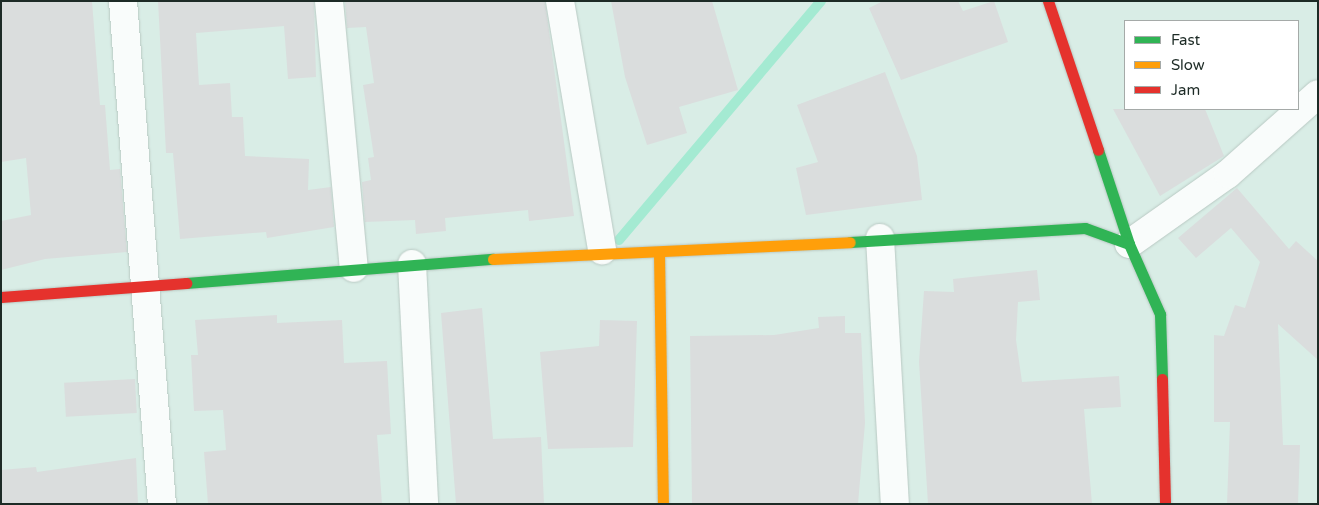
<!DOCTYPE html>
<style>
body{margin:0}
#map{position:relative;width:1319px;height:505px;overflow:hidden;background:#d9ede6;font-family:"Varela Round",sans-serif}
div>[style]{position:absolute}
.stream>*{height:10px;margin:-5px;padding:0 5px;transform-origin:5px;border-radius:5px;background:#a4ead2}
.building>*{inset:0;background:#dadddd;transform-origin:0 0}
.roads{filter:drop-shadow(0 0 1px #b9c9c3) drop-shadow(0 0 1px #b9c9c3)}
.street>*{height:28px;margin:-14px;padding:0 14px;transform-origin:14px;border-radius:14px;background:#f9fcfb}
.fast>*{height:11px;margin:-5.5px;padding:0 5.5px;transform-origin:5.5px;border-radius:5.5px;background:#30b455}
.slow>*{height:11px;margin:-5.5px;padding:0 5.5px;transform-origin:5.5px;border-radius:5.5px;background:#ff9f0a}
.jam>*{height:11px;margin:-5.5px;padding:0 5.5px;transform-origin:5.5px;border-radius:5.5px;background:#e5322d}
span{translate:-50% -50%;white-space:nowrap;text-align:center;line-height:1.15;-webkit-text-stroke:5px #fff;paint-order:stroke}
.frame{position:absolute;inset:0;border:2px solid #1d2b26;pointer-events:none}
.legend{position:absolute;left:1124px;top:20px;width:175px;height:90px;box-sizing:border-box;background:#fff;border:1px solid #a5aaa8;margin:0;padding:6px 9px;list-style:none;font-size:15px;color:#1d2b26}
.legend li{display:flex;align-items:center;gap:10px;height:25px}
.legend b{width:25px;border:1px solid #a5aaa8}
</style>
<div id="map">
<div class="stream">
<i style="left:619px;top:240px;width:313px;rotate:-49.8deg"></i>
</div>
<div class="building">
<i style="clip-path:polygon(1px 1px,92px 1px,100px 105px,105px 105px,110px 170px,120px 169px,127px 252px,45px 259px,1px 270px,1px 221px,31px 215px,26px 158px,1px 162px)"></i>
<i style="clip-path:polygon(158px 1px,314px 1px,316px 77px,288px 79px,284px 26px,196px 33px,199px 85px,230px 83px,232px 117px,243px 117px,245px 156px,309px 159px,308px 190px,331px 187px,334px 227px,267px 238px,266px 232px,180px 239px,173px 153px,166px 153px)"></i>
<i style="clip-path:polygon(345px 1px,545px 1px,574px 216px,529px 221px,528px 210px,445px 218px,446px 231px,416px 234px,415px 220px,365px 222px,362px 182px,371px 180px,368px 158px,374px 157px,363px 85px,374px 83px,366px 27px,347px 28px)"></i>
<i style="clip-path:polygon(611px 1px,712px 1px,738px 90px,679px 107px,687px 133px,647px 145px,625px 77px)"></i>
<i style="clip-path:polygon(883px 1px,958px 1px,963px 11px,994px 1px,1008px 42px,901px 80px,869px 8px)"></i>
<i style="clip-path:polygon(885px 72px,917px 156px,922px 200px,806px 215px,796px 168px,818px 162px,797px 105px)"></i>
<i style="clip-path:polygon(1113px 109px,1205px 109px,1224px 156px,1160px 196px)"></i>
<i style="clip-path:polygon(1237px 188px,1289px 249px,1296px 241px,1318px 261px,1318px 360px,1278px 324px,1283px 445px,1300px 445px,1298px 504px,1227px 504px,1230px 422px,1214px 422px,1214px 335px,1224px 336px,1235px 305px,1245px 308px,1260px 262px,1231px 228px,1196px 258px,1178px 238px)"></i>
<i style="clip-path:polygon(1037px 270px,1040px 300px,1018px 302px,1016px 340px,1022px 382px,1119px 376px,1121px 407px,1084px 409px,1092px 504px,928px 504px,919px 362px,924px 291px,954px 292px,953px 279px)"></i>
<i style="clip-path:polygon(482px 308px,493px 439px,541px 437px,544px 504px,456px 504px,441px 313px)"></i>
<i style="clip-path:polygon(277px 315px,277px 323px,342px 320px,344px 363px,387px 361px,391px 434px,377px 435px,382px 504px,208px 504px,204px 452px,226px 450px,223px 410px,194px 411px,191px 355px,198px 355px,195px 320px)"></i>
<i style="clip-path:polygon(845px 316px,845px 333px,861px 333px,865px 423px,858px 504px,692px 504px,690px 336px,774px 335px,819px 328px,818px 317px)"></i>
<i style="clip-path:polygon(600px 320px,637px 321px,633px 447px,548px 449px,540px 352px,599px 346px)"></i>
<i style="left:135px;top:379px;width:34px;height:71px;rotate:87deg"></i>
<i style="clip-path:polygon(136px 458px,138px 504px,1px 504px,1px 470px,36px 467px,37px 472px)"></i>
</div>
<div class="roads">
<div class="street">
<i style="left:123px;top:1px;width:505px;rotate:85.57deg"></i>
<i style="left:329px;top:1px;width:268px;rotate:84.7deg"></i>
<i style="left:560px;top:1px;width:253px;rotate:80.4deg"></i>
<i style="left:880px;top:238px;width:266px;rotate:86.8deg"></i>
<i style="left:1129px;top:244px;width:121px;rotate:-35.3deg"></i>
<i style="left:1228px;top:174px;width:120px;rotate:-41.6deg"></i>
<i style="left:412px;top:264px;width:240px;rotate:87.1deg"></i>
</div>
<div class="fast">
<i style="left:1098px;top:150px;width:99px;rotate:71.7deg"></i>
<i style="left:1129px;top:244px;width:77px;rotate:66.1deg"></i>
<i style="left:1160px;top:314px;width:65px;rotate:88.2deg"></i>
<i style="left:850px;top:242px;width:235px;rotate:-3.4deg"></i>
<i style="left:1085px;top:228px;width:47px;rotate:20deg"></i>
<i style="left:186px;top:283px;width:308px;rotate:-4.5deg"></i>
</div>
<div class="slow">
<i style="left:659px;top:253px;width:251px;rotate:89.1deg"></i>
<i style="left:493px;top:259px;width:357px;rotate:-2.7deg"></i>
</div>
<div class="jam">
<i style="left:1048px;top:1px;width:157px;rotate:71.4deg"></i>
<i style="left:1px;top:297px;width:186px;rotate:-4.3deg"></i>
<i style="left:1162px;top:379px;width:125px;rotate:88.6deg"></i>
</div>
</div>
<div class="frame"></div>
<ul class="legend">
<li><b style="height:6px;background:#30b455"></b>Fast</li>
<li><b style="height:6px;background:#ff9f0a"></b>Slow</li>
<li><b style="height:6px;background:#e5322d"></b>Jam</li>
</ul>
</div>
